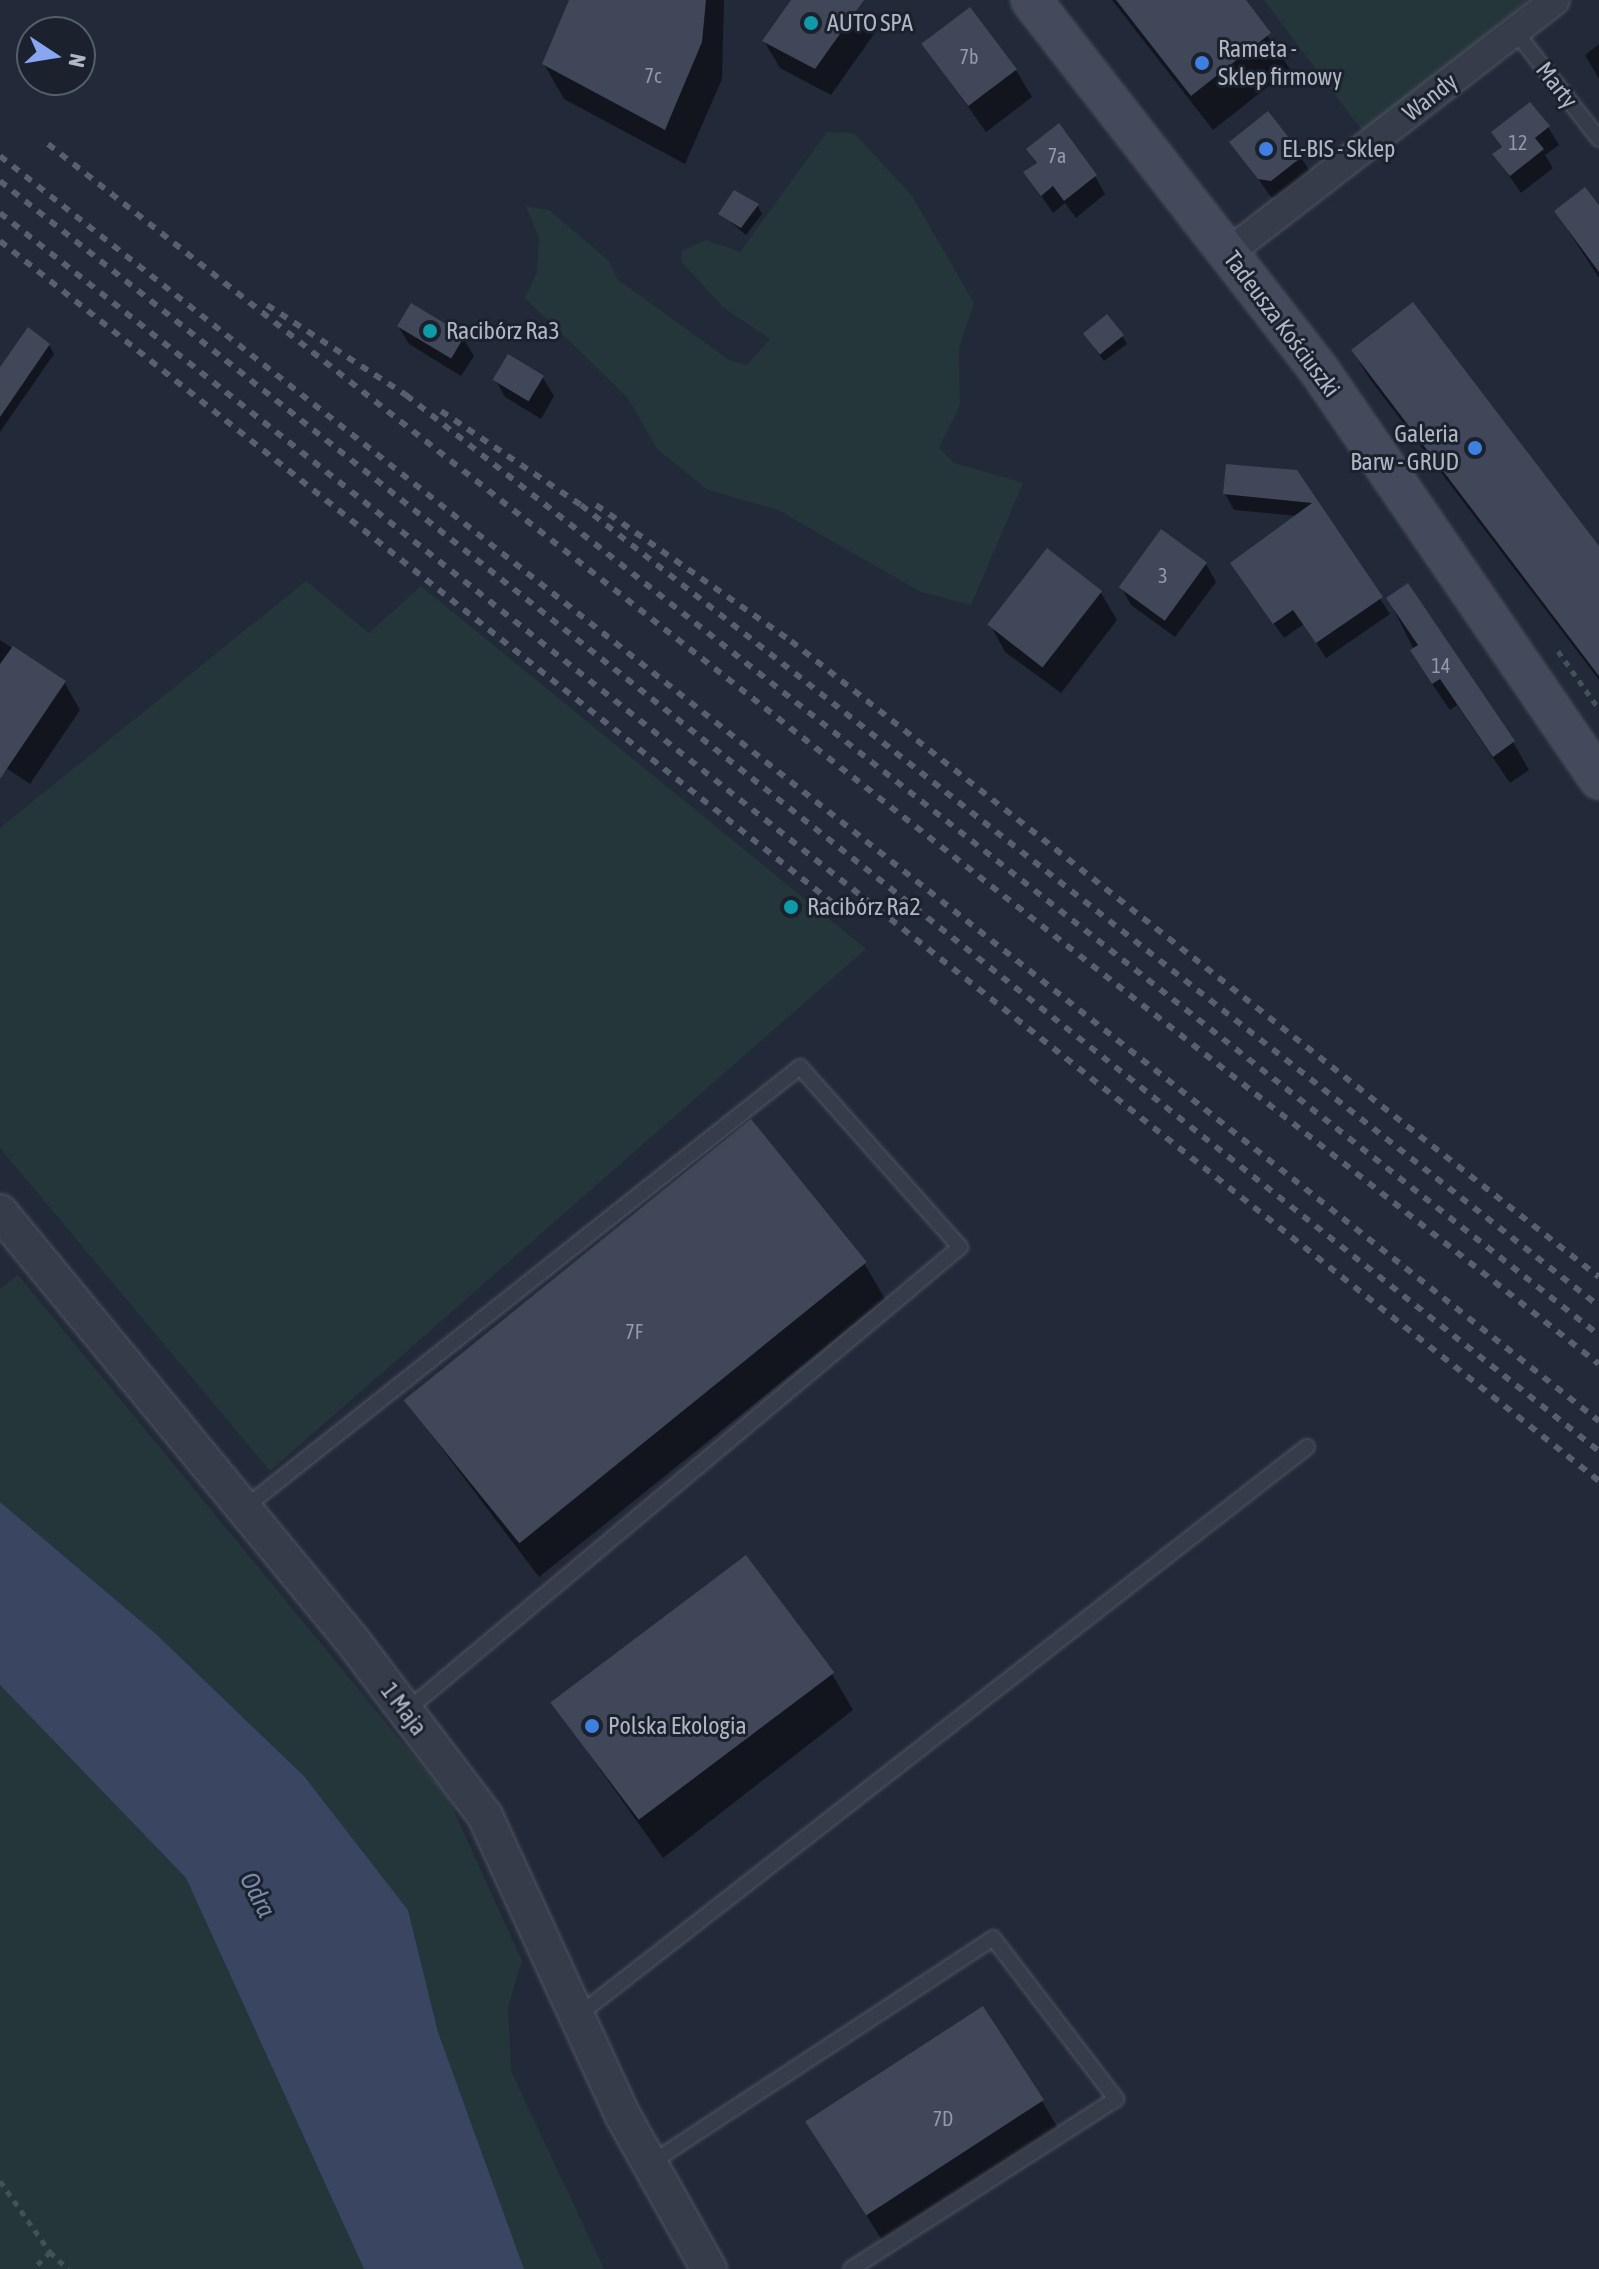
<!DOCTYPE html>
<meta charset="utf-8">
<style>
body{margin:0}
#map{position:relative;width:1599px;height:2269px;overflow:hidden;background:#222938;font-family:"Asap Condensed",sans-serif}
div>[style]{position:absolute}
.green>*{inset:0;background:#25363a}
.water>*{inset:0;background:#394561}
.shadow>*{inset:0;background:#0007}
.building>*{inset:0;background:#3f4758;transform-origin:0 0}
.path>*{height:5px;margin-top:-2.5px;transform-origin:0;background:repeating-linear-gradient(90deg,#425256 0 6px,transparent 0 12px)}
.roads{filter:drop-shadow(0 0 2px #515663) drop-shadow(0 0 2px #515663)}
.service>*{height:14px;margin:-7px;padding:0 7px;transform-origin:7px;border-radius:7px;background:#363c49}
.minor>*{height:28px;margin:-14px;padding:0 14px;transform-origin:14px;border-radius:14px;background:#363c49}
.tertiary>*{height:34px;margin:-17px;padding:0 17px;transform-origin:17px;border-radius:17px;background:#363c49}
.secondary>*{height:38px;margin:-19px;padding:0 19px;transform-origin:19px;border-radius:19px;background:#444a5b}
.rail>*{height:6px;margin-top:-3px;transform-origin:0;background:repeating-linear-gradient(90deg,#585f6f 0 8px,transparent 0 16px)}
.dots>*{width:22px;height:22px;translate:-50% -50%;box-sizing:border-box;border:4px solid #1b212d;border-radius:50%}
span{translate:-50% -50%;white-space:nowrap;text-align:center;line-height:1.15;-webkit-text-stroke:6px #1b212d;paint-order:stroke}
.number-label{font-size:20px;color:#949aaa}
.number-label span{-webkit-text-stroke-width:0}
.poi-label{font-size:24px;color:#b1b6c5}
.left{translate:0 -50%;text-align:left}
.right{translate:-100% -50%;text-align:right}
.street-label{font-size:24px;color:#b1b6c5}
.water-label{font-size:26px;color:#7a8aab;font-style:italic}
.north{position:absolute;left:16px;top:16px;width:80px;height:80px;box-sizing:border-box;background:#1b212d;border:2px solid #575d6a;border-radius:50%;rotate:102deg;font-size:22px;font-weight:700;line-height:32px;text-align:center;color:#b1b6c5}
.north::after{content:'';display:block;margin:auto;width:28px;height:36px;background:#89a6f2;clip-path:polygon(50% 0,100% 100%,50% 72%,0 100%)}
</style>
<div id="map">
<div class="green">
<i style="clip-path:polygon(1264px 0,1528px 0,1363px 132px)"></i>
<i style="clip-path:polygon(827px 132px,854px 133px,912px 196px,974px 303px,959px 348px,960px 405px,939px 448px,954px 463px,1023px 483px,971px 605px,921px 592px,778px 510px,708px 490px,658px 450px,627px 397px,525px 298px,537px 272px,539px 238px,526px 206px,549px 210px,609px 261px,617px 279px,729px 360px,747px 365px,770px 339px,723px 307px,681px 261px,682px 251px,706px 240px,740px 252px)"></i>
<i style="clip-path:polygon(306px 581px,369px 633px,421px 586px,866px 949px,270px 1471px,0 1148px,0 828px)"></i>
<i style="clip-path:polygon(18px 1275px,448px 1798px,522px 1961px,508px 2007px,511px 2071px,604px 2269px,524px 2269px,438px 2032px,408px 1910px,304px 1776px,156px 1634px,0 1502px,0 1289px)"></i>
<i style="clip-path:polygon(0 1685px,186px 1878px,364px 2269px,0 2269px)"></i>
</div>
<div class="water">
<i style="clip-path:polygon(0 1502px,156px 1634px,304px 1776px,408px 1910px,438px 2032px,524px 2269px,364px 2269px,186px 1878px,0 1685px)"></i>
</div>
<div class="shadow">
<i style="clip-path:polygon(569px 0,724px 0,722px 79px,685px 164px,564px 99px,544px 64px)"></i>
<i style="clip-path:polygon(794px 0,849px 0,874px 34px,831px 95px,780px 68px,764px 41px)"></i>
<i style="clip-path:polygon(1112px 0,1243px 0,1290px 69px,1213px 130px)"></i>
<i style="clip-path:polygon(1599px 44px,1599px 79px,1585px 55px)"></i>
<i style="clip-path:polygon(924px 45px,1016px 70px,1032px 97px,986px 132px)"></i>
<i style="clip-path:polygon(1548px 127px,1559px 145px,1545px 155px,1553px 168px,1521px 193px,1495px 155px,1503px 149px,1493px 133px)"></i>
<i style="clip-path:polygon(1232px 142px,1301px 157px,1312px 175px,1282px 198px,1271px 197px)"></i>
<i style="clip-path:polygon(1028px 149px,1095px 176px,1105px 194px,1076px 218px,1065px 203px,1053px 213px,1026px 173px,1037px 165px)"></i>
<i style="clip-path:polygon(758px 206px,762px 214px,746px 235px,721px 214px)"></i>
<i style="clip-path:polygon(1599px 209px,1599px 278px,1556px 212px)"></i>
<i style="clip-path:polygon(398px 326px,463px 338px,474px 356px,461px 376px,409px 344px)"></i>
<i style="clip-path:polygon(1122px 336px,1127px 344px,1104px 361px,1090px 342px)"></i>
<i style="clip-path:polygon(49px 345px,54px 354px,0 432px,0 371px)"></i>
<i style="clip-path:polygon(1353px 351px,1599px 549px,1599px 680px,1369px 378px)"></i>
<i style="clip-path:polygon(508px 357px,543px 378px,554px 396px,541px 419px,505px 397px,495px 379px)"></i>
<i style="clip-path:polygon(1299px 477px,1390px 614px,1326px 658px,1304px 624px,1284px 638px,1242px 579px,1297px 516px,1234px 510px,1225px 494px)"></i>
<i style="clip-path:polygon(1206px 564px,1216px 582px,1175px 637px,1131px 605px,1121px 587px)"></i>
<i style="clip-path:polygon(1101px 593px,1117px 620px,1061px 693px,1005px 652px,990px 624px)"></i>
<i style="clip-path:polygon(1388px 598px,1513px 742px,1529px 770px,1510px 783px,1457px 705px,1450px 710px,1428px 678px)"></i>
<i style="clip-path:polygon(0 640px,64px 682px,80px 710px,30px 784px,0 764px)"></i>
<i style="clip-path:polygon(864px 1263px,885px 1299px,539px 1577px,405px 1400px)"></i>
<i style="clip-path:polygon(832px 1674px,853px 1710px,663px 1858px,555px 1706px)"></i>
<i style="clip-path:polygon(1042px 2101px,1063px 2137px,889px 2251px,830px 2158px)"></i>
</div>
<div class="building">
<i style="clip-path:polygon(569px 0,706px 0,702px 42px,665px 130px,542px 64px)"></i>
<i style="clip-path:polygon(791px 0,864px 0,815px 69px,762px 41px)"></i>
<i style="clip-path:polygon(1116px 0,1246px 0,1271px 33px,1191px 96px)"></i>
<i style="left:970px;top:7px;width:78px;height:61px;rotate:53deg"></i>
<i style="clip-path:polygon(1530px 102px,1550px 126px,1535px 138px,1544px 149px,1510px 176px,1492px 154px,1502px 147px,1491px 132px)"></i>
<i style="clip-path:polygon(1268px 111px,1303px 156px,1271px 181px,1258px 179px,1229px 142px)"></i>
<i style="clip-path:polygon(1059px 123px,1097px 175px,1064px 201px,1053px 186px,1041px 196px,1023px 172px,1037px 163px,1026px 149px)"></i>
<i style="clip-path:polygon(1585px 187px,1599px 205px,1599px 272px,1554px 211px)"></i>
<i style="clip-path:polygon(734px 190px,759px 204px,741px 228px,718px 214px)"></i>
<i style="clip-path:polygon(1413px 302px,1599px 546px,1599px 676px,1351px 350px)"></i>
<i style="left:411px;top:303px;width:63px;height:27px;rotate:31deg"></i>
<i style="left:1107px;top:314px;width:27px;height:31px;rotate:51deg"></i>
<i style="clip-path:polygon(28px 327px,50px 344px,0 417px,0 367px)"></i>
<i style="left:508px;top:354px;width:42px;height:30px;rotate:31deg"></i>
<i style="clip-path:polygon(1226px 464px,1297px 470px,1383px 597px,1316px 643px,1293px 610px,1273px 624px,1230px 563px,1312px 503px,1223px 494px)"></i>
<i style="left:1161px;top:529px;width:57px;height:72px;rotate:36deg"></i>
<i style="left:1047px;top:548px;width:70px;height:97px;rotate:38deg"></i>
<i style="clip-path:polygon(1408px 583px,1515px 741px,1493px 757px,1440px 679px,1432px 684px,1410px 650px,1418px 645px,1386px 598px)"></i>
<i style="clip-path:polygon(13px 646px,66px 681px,0 779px,0 664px)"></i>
<i style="left:751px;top:1119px;width:184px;height:447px;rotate:51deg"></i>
<i style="left:746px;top:1555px;width:147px;height:245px;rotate:53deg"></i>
<i style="left:983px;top:2006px;width:112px;height:212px;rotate:57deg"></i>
</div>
<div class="path">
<i style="left:1558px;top:651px;width:71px;rotate:54.7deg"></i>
<i style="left:0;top:2181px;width:87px;rotate:54.8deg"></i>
<i style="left:50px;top:2252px;width:24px;rotate:135deg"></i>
<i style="left:50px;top:2252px;width:25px;rotate:43deg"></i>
</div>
<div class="roads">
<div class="service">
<i style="left:1515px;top:31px;width:137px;rotate:52.1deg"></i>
<i style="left:243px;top:1509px;width:711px;rotate:-38.43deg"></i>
<i style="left:800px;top:1067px;width:241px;rotate:48.4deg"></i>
<i style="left:960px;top:1247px;width:723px;rotate:140.05deg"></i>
<i style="left:576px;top:2017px;width:927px;rotate:-37.95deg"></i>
<i style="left:651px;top:2163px;width:409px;rotate:-33.3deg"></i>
<i style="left:993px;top:1938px;width:203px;rotate:52.6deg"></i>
<i style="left:1116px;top:2099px;width:315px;rotate:147.3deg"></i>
</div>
<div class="minor">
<i style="left:1228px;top:253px;width:413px;rotate:-37.7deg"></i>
</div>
<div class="tertiary">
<i style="left:0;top:1212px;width:554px;rotate:50.57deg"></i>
<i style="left:352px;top:1640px;width:221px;rotate:52.9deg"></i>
<i style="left:485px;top:1816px;width:330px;rotate:65.3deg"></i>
<i style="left:623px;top:2116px;width:176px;rotate:60.7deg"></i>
</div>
<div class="secondary">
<i style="left:1031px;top:0;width:469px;rotate:52.1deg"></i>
<i style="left:1319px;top:370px;width:496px;rotate:55.6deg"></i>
</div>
</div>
<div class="rail">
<i style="left:48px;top:144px;width:1973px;rotate:38.19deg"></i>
<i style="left:0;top:156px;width:2039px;rotate:38.35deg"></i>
<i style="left:0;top:181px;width:2042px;rotate:38.46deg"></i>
<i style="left:0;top:213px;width:2041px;rotate:38.41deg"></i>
<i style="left:0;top:241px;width:1083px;rotate:38.48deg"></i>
<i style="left:267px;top:305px;width:166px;rotate:32.9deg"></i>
<i style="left:406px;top:395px;width:1519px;rotate:38.24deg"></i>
<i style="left:441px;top:411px;width:169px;rotate:33.9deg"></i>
<i style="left:581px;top:505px;width:1295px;rotate:38.2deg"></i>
<i style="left:596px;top:505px;width:238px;rotate:34.9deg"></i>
<i style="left:791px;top:641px;width:1028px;rotate:38.21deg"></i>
</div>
<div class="dots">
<i style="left:811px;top:23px;background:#0f9aa8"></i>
<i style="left:1202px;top:63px;background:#3f7fe0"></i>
<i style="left:1266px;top:149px;background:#3f7fe0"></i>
<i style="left:430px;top:331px;background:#0f9aa8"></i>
<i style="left:1475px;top:448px;background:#3f7fe0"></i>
<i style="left:791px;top:907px;background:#0f9aa8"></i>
<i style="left:592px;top:1726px;background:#3f7fe0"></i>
</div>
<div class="number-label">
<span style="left:969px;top:56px">7b</span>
<span style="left:653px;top:75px">7c</span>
<span style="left:1518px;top:142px">12</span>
<span style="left:1057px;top:155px">7a</span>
<span style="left:1163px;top:575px">3</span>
<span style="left:1441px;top:665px">14</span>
<span style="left:634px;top:1331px">7F</span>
<span style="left:943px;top:2118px">7D</span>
</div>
<div class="poi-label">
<span class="left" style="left:827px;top:23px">AUTO SPA</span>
<span class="left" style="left:1218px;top:63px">Rameta -<br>Sklep firmowy</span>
<span class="left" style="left:1282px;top:149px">EL-BIS - Sklep</span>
<span class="left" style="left:446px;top:331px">Racibórz Ra3</span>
<span class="right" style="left:1459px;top:448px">Galeria<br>Barw - GRUD</span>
<span class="left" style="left:807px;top:907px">Racibórz Ra2</span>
<span class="left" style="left:608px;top:1726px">Polska Ekologia</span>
</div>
<div class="street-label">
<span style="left:1557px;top:85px;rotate:52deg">Marty</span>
<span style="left:1430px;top:97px;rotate:-38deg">Wandy</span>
<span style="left:1282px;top:324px;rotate:53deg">Tadeusza Kościuszki</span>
<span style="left:404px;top:1709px;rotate:53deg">1 Maja</span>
</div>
<div class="water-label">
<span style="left:257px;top:1895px;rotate:63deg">Odra</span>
</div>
<div class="north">N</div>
</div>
